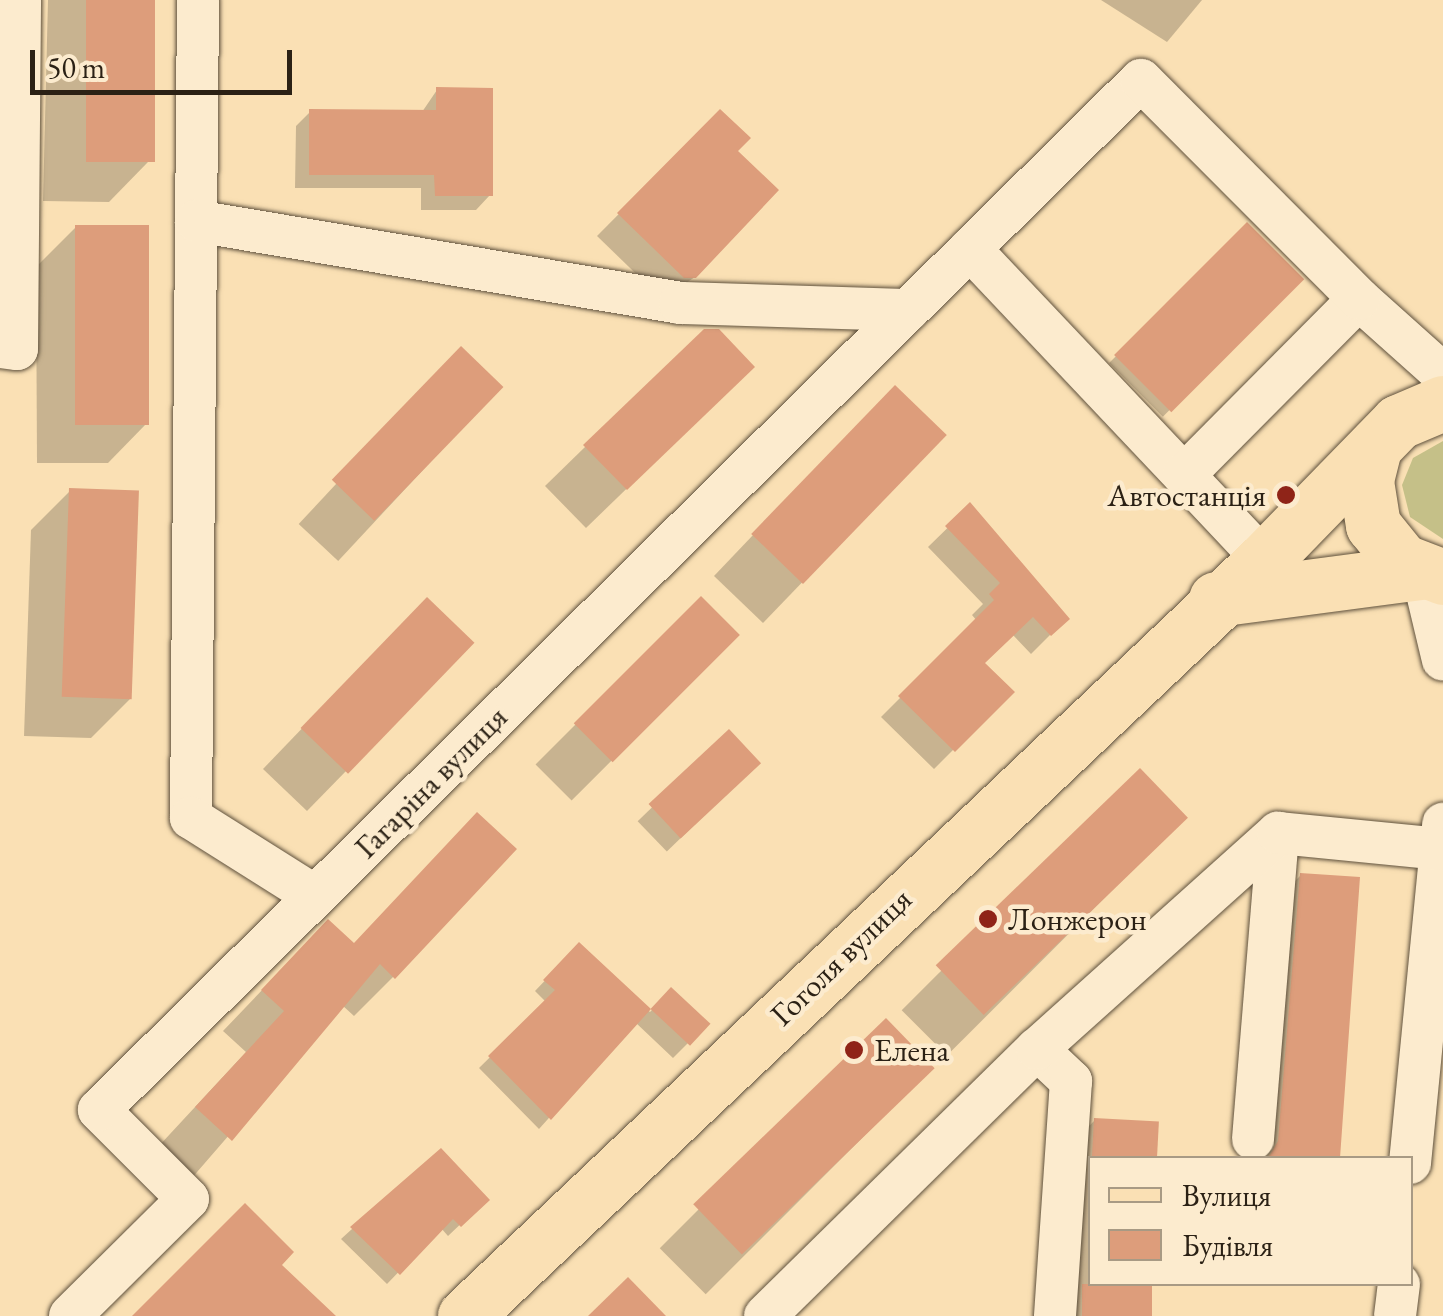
<!DOCTYPE html>
<meta charset="utf-8">
<style>
body{margin:0}
#map{position:relative;width:1443px;height:1316px;overflow:hidden;background:#fae0b4;font-family:"EB Garamond",serif}
div>[style]{position:absolute}
.green>*{inset:0;background:#c5c088}
.shadow>*{inset:0;background:#0003;transform-origin:0 0}
.building>*{inset:0;background:#dd9d7b;transform-origin:0 0}
.roads{filter:drop-shadow(0 0 2px #5f513d) drop-shadow(0 0 2px #5f513d)}
.minor>*{height:42px;margin:-21px;padding:0 21px;transform-origin:21px;border-radius:21px;background:#fcebce}
.major>*{height:55px;margin:-27.5px;padding:0 27.5px;transform-origin:27.5px;border-radius:27.5px;background:#fae0b4}
.dots>*{width:28px;height:28px;translate:-50% -50%;box-sizing:border-box;border:5px solid #fcebce;border-radius:50%}
span{translate:-50% -50%;white-space:nowrap;text-align:center;line-height:1.15;-webkit-text-stroke:9px #fcebce;paint-order:stroke}
.poi-label{font-size:32px;color:#2b2115}
.right{translate:-100% -50%;text-align:right}
.left{translate:0 -50%;text-align:left}
.street-label{font-size:32px;color:#2b2115}
.legend{position:absolute;left:1088px;top:1156px;width:325px;height:130px;box-sizing:border-box;background:#fcebce;border:2px solid #a89a84;margin:0;padding:12px 18px;list-style:none;font-size:30px;color:#2b2115}
.legend li{display:flex;align-items:center;gap:20px;height:50px}
.legend b{width:50px;border:2px solid #a89a84}
.scale{position:absolute;left:30px;top:50px;width:262px;height:45px;box-sizing:border-box;border:5px solid #2b2115;border-top:0;padding-left:12px;font-size:30px;line-height:35px;white-space:nowrap;color:#2b2115;-webkit-text-stroke:8px #fcebce;paint-order:stroke}
</style>
<div id="map">
<div class="green">
<i style="clip-path:polygon(1443px 441px,1443px 539px,1410px 517px,1402px 485px,1413px 458px)"></i>
</div>
<div class="shadow">
<i style="clip-path:polygon(48px 0,152px 0,148px 162px,109px 202px,43px 201px)"></i>
<i style="clip-path:polygon(1101px 0,1202px 0,1167px 42px)"></i>
<i style="clip-path:polygon(437px 90px,490px 195px,476px 210px,421px 210px,421px 188px,295px 188px,296px 126px,310px 112px,422px 112px)"></i>
<i style="clip-path:polygon(720px 112px,734px 152px,695px 277px,662px 299px,597px 236px)"></i>
<i style="left:1247px;top:225px;width:76px;height:195px;rotate:45deg"></i>
<i style="clip-path:polygon(76px 227px,147px 423px,108px 463px,37px 463px,36px 267px)"></i>
<i style="left:461px;top:350px;width:54px;height:238px;rotate:43deg"></i>
<i style="clip-path:polygon(712px 406px,586px 528px,545px 486px,585px 447px)"></i>
<i style="clip-path:polygon(855px 428px,944px 435px,763px 623px,714px 576px)"></i>
<i style="clip-path:polygon(70px 491px,131px 698px,91px 738px,24px 736px,31px 530px)"></i>
<i style="clip-path:polygon(970px 506px,1067px 618px,1031px 654px,1012px 634px,982px 663px,1011px 692px,934px 769px,881px 717px,977px 621px,972px 615px,983px 604px,928px 547px)"></i>
<i style="left:701px;top:599px;width:51px;height:234px;rotate:45deg"></i>
<i style="clip-path:polygon(387px 640px,471px 643px,307px 811px,263px 769px)"></i>
<i style="left:729px;top:733px;width:42px;height:127px;rotate:46deg"></i>
<i style="left:1140px;top:772px;width:64px;height:337px;rotate:45deg"></i>
<i style="clip-path:polygon(438px 855px,393px 977px,354px 1016px,342px 1005px,191px 1179px,157px 1148px,246px 1052px,223px 1031px,289px 962px,353px 946px)"></i>
<i style="clip-path:polygon(1301px 875px,1357px 879px,1338px 1158px,1241px 1158px,1261px 915px)"></i>
<i style="clip-path:polygon(579px 945px,650px 1012px,671px 990px,707px 1024px,673px 1058px,635px 1022px,539px 1129px,479px 1068px,546px 1002px,535px 991px)"></i>
<i style="left:886px;top:1022px;width:65px;height:320px;rotate:45deg"></i>
<i style="clip-path:polygon(1094px 1121px,1157px 1124px,1155px 1158px,1090px 1158px,1090px 1284px,1149px 1284px,1148px 1316px,1044px 1316px,1055px 1161px)"></i>
<i style="clip-path:polygon(486px 1200px,448px 1236px,441px 1228px,387px 1284px,341px 1239px,352px 1229px)"></i>
</div>
<div class="building">
<i style="left:86px;top:0;width:69px;height:162px"></i>
<i style="clip-path:polygon(436px 87px,493px 88px,493px 196px,435px 196px,434px 175px,309px 175px,309px 109px,436px 110px)"></i>
<i style="clip-path:polygon(720px 109px,751px 138px,738px 151px,779px 190px,696px 278px,684px 278px,617px 213px)"></i>
<i style="left:1247px;top:222px;width:81px;height:188px;rotate:45deg"></i>
<i style="left:75px;top:225px;width:74px;height:200px"></i>
<i style="clip-path:polygon(704px 329px,719px 329px,755px 367px,627px 490px,583px 445px)"></i>
<i style="left:461px;top:346px;width:59px;height:186px;rotate:44deg"></i>
<i style="left:895px;top:385px;width:72px;height:207px;rotate:44deg"></i>
<i style="left:69px;top:488px;width:70px;height:209px;rotate:2deg"></i>
<i style="clip-path:polygon(970px 502px,1070px 619px,1051px 636px,1033px 617px,985px 663px,1015px 692px,955px 752px,898px 696px,994px 600px,989px 594px,1000px 583px,945px 526px)"></i>
<i style="left:701px;top:596px;width:55px;height:180px;rotate:45deg"></i>
<i style="left:427px;top:597px;width:66px;height:182px;rotate:44deg"></i>
<i style="left:729px;top:729px;width:47px;height:110px;rotate:47deg"></i>
<i style="left:1140px;top:768px;width:69px;height:284px;rotate:46deg"></i>
<i style="clip-path:polygon(477px 812px,517px 849px,395px 979px,380px 964px,232px 1141px,195px 1107px,284px 1011px,261px 990px,328px 919px,354px 943px)"></i>
<i style="clip-path:polygon(1300px 873px,1360px 877px,1340px 1158px,1268px 1158px,1278px 1141px)"></i>
<i style="clip-path:polygon(579px 942px,651px 1009px,551px 1120px,488px 1056px,555px 990px,543px 980px)"></i>
<i style="left:671px;top:987px;width:54px;height:30px;rotate:43deg"></i>
<i style="left:886px;top:1018px;width:70px;height:268px;rotate:46deg"></i>
<i style="left:1094px;top:1118px;width:65px;height:40px;rotate:3deg"></i>
<i style="clip-path:polygon(441px 1148px,490px 1200px,461px 1227px,453px 1219px,400px 1275px,350px 1227px)"></i>
<i style="clip-path:polygon(245px 1203px,294px 1252px,282px 1265px,336px 1316px,132px 1316px)"></i>
<i style="clip-path:polygon(628px 1277px,666px 1316px,588px 1316px)"></i>
<i style="left:1082px;top:1284px;width:70px;height:32px"></i>
</div>
<div class="roads">
<div class="minor">
<i style="left:198px;top:0;width:818px;rotate:90.49deg"></i>
<i style="left:191px;top:818px;width:146px;rotate:32.2deg"></i>
<i style="left:196px;top:221px;width:491px;rotate:9.6deg"></i>
<i style="left:680px;top:303px;width:228px;rotate:1.8deg"></i>
<i style="left:970px;top:249px;width:311px;rotate:46.6deg"></i>
<i style="left:0;top:347px;width:17px;rotate:7deg"></i>
<i style="left:17px;top:349px;width:349px;rotate:-89.5deg"></i>
<i style="left:1264px;top:560px;width:117px;rotate:-133.3deg"></i>
<i style="left:1184px;top:475px;width:248px;rotate:-45.2deg"></i>
<i style="left:1359px;top:299px;width:113px;rotate:41.8deg"></i>
<i style="left:1422px;top:572px;width:90px;rotate:76.6deg"></i>
<i style="left:1037px;top:1049px;width:47px;rotate:43.3deg"></i>
<i style="left:1071px;top:1081px;width:236px;rotate:93.9deg"></i>
<i style="left:1253px;top:1139px;width:307px;rotate:-85.3deg"></i>
<i style="left:1410px;top:1163px;width:341px;rotate:-84.4deg"></i>
<i style="left:70px;top:1316px;width:166px;rotate:-44.8deg"></i>
<i style="left:188px;top:1199px;width:126px;rotate:-135deg"></i>
<i style="left:99px;top:1110px;width:1465px;rotate:-44.67deg"></i>
<i style="left:1141px;top:80px;width:309px;rotate:45.1deg"></i>
<i style="left:765px;top:1316px;width:381px;rotate:-44.5deg"></i>
<i style="left:1037px;top:1049px;width:324px;rotate:-41.9deg"></i>
<i style="left:1278px;top:833px;width:164px;rotate:5.6deg"></i>
<i style="left:1395px;top:1316px;width:32px;rotate:-83deg"></i>
</div>
<div class="major">
<i style="left:1373px;top:452px;width:30px;rotate:104deg"></i>
<i style="left:1366px;top:481px;width:45px;rotate:81deg"></i>
<i style="left:1373px;top:525px;width:46px;rotate:51.1deg"></i>
<i style="left:1402px;top:561px;width:44px;rotate:21.3deg"></i>
<i style="left:1216px;top:599px;width:208px;rotate:-7.5deg"></i>
<i style="left:465px;top:1316px;width:1100px;rotate:-43.42deg"></i>
<i style="left:1264px;top:560px;width:192px;rotate:-45.8deg"></i>
<i style="left:1398px;top:422px;width:49px;rotate:-22.9deg"></i>
</div>
</div>
<div class="dots">
<i style="left:1286px;top:495px;background:#8f2418"></i>
<i style="left:988px;top:919px;background:#8f2418"></i>
<i style="left:854px;top:1050px;background:#8f2418"></i>
</div>
<div class="poi-label">
<span class="right" style="left:1266px;top:495px">Автостанція</span>
<span class="left" style="left:1008px;top:919px">Лонжерон</span>
<span class="left" style="left:874px;top:1050px">Елена</span>
</div>
<div class="street-label">
<span style="left:431px;top:782px;rotate:-45deg">Гагаріна вулиця</span>
<span style="left:841px;top:957px;rotate:-44deg">Гоголя вулиця</span>
</div>
<ul class="legend">
<li><b style="height:12px;background:#fae0b4"></b>Вулиця</li>
<li><b style="height:28px;background:#dd9d7b"></b>Будівля</li>
</ul>
<div class="scale">50 m</div>
</div>
